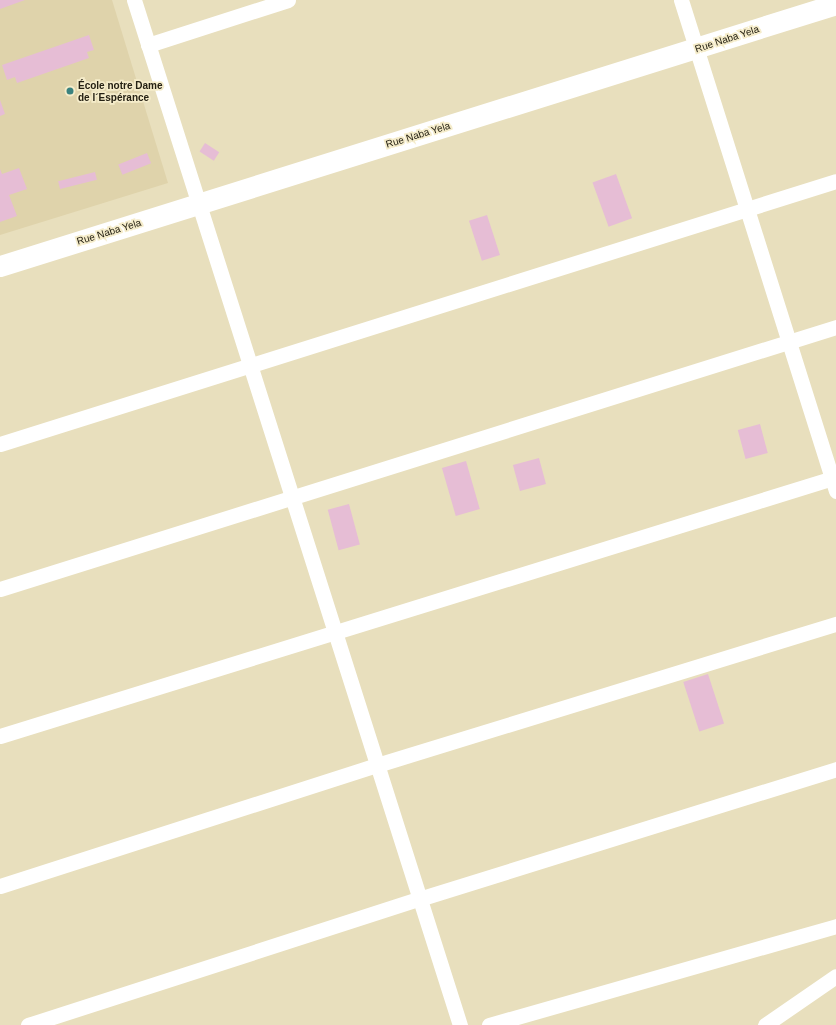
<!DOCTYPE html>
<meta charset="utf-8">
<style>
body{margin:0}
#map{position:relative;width:836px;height:1025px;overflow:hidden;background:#e8dfbd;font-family:Helvetica,sans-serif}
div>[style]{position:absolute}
.built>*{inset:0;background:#dfd3ab}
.building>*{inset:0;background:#e6bdd5;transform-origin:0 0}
.street>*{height:15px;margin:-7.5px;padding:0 7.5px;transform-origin:7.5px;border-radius:7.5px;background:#fff}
.secondary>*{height:21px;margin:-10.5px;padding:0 10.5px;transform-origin:10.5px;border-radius:10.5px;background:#fff}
.dots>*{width:11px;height:11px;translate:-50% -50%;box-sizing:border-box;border:2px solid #f5ecca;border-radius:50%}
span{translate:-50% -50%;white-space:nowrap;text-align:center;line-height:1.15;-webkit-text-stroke:3.5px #f5ecca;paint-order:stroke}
.street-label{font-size:10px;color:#252114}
.poi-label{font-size:10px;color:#252114;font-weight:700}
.left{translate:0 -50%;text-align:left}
</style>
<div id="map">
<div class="built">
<i style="clip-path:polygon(0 0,112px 0,168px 183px,0 235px)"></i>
</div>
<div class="building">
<i style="clip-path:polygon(0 0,25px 0,0 9px)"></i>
<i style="clip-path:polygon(89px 35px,94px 50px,87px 52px,89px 58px,17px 83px,15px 77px,7px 80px,2px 65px)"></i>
<i style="clip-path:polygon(0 100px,5px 114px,0 116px)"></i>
<i style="left:205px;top:143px;width:17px;height:10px;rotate:33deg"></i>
<i style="left:147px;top:153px;width:11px;height:31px;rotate:68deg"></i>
<i style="clip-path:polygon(19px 168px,27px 189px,9px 195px,17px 216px,0 222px,0 169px,2px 174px)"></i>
<i style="left:95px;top:172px;width:8px;height:38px;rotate:76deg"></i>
<i style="left:616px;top:174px;width:47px;height:25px;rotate:70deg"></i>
<i style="left:487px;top:215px;width:42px;height:19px;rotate:72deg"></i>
<i style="left:760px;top:424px;width:30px;height:23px;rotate:75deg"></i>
<i style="left:539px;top:458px;width:27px;height:27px;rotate:75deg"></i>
<i style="left:466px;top:461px;width:50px;height:25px;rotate:74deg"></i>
<i style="left:349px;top:504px;width:42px;height:22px;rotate:75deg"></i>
<i style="left:708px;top:674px;width:52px;height:26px;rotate:72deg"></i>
</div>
<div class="street">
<i style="left:134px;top:0;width:1076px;rotate:72.36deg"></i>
<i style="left:681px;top:0;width:515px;rotate:72.48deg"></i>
<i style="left:148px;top:45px;width:147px;rotate:-17.8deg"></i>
<i style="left:0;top:444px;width:876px;rotate:-17.46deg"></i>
<i style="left:0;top:589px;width:876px;rotate:-17.4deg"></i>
<i style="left:0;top:736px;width:875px;rotate:-17.21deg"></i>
<i style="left:0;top:886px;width:396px;rotate:-17.8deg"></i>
<i style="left:377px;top:765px;width:480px;rotate:-17.1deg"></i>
<i style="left:28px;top:1025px;width:411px;rotate:-17.9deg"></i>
<i style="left:419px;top:899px;width:437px;rotate:-17.3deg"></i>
<i style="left:489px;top:1025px;width:361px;rotate:-15.9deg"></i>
<i style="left:765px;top:1025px;width:86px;rotate:-34.6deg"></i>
</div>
<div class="secondary">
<i style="left:0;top:266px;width:876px;rotate:-17.4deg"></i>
</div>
<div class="dots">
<i style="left:70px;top:91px;background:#3a827f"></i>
</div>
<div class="street-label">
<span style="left:727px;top:39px;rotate:-18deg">Rue Naba Yela</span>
<span style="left:418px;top:135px;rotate:-17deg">Rue Naba Yela</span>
<span style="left:109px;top:232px;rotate:-17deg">Rue Naba Yela</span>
</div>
<div class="poi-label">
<span class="left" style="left:78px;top:91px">École notre Dame<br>de l´Espérance</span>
</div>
</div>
